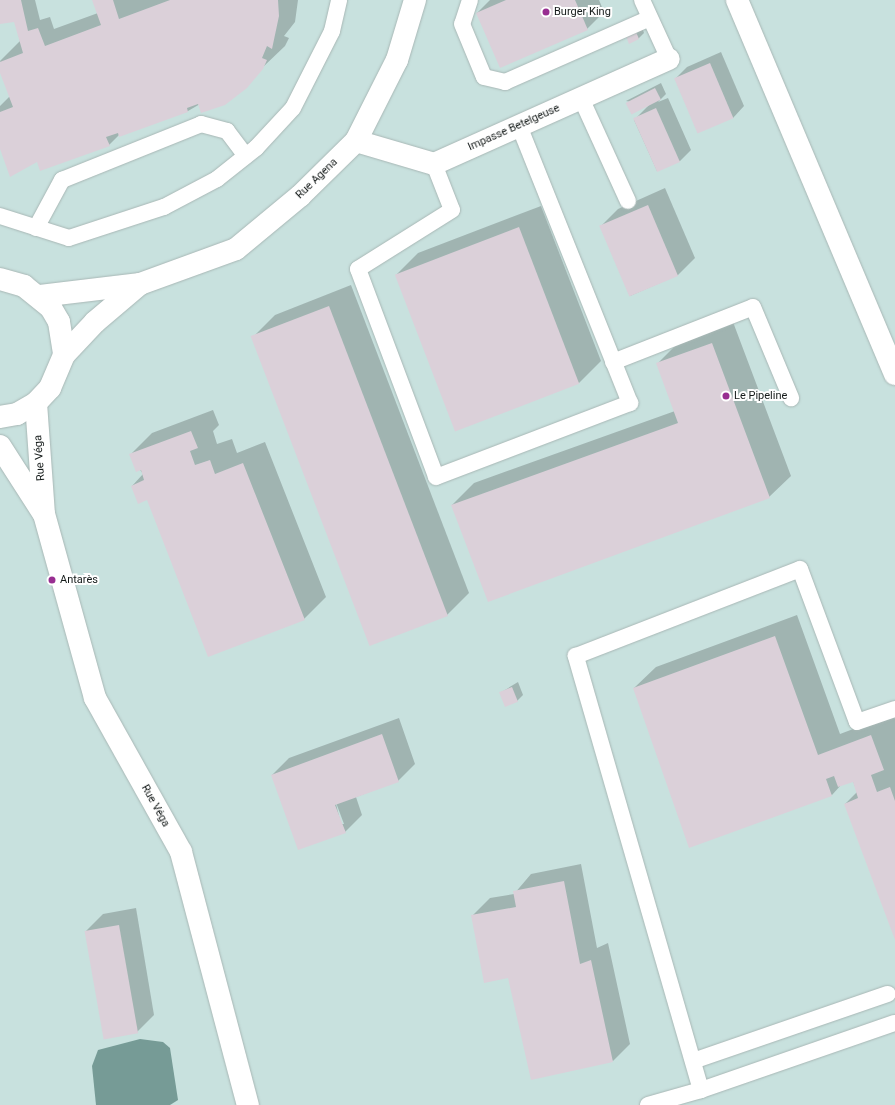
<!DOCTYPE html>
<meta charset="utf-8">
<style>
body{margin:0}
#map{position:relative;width:895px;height:1105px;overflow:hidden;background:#dcece9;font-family:Roboto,sans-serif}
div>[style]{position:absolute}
.built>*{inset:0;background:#c8e1de;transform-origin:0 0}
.water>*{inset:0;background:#769b96}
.shadow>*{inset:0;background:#0003}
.building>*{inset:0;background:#dbd0d9;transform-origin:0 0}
.roads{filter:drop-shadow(0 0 1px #a8b7b5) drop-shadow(0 0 1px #a8b7b5)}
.lane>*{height:16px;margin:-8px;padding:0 8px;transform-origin:8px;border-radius:8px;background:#fff}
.street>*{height:22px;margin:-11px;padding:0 11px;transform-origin:11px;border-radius:11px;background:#fff}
.secondary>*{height:22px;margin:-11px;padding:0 11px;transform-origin:11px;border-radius:11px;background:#fff}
.primary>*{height:22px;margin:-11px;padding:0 11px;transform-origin:11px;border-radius:11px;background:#fff}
.dots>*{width:11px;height:11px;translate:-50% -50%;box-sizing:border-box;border:2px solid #fff;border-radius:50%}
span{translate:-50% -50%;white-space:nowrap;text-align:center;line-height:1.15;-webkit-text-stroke:4px #fff;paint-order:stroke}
.poi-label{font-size:11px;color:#141a19}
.left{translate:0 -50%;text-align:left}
.street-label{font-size:11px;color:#141a19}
</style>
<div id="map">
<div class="built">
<i style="left:0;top:0;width:895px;height:1105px"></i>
</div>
<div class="water">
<i style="clip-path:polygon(140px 1039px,163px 1042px,170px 1048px,178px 1100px,170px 1105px,96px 1105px,92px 1066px,98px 1050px)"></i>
</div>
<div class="shadow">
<i style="clip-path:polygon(0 0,35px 0,40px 20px,50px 17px,54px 29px,98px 13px,93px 0,298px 0,295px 22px,284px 36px,289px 38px,285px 46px,262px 68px,188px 111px,119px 135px,109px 145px,37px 161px,0 146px,0 106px,10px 96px,0 61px,20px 41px,15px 21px,0 23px)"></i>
<i style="clip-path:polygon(490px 0,599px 0,604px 12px,587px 29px,477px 13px)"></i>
<i style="clip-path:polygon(642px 27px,644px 33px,638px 39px,633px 31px)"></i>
<i style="clip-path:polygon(721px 52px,744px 106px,733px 118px,675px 79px,687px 67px)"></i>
<i style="clip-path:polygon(661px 83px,666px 94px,658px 102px,668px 98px,691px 150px,680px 161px,657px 171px,634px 120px,649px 105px,626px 101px)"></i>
<i style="clip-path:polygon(665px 188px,695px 258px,678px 275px,630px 296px,601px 226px,618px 209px)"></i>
<i style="clip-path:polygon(541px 206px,601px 361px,579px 383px,396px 275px,418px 253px)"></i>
<i style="clip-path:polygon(351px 285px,469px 593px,447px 615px,253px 337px,275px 315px)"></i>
<i style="clip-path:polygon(733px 322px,791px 476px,769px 497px,452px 505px,474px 483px,675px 411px,658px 363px,680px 341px)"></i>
<i style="clip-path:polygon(213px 410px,219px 425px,213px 431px,217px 444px,232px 439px,237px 453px,265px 442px,326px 597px,304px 619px,132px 486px,143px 474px,130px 455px,152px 433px)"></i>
<i style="clip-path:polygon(797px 615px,840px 734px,893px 714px,895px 719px,895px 937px,845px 804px,857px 792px,853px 781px,841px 785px,832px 795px,634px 688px,656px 667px)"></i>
<i style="clip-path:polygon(518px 682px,523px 695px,517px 701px,500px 693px)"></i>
<i style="clip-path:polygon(evenodd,399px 718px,415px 764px,398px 781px,356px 797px,362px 815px,345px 832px,272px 775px,289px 758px,399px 718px,335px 800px,344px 824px,341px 824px,335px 800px)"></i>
<i style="clip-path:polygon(581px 864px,597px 948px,608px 943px,630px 1044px,613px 1061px,509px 977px,472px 916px,490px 898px,514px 894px,531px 874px)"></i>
<i style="clip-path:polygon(136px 908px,154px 1015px,137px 1032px,86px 931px,103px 914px)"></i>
</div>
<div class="building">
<i style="clip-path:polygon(0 0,21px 0,28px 31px,38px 28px,45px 46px,101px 25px,92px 0,113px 0,119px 19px,170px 0,278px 0,279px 16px,272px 49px,267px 46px,262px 58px,267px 60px,263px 69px,247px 88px,225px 105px,201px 113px,198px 104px,187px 108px,188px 112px,119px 137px,118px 133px,106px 137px,110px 146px,40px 171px,37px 162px,10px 177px,0 149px,0 112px,13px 107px,0 73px,0 62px,23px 53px,14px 22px,0 24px)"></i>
<i style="clip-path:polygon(506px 0,575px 0,588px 30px,500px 68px,476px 13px)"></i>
<i style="clip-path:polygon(636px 32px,639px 39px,629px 44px,626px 36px)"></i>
<i style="left:710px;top:63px;width:60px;height:39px;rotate:67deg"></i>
<i style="left:655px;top:88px;width:13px;height:33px;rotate:63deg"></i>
<i style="left:656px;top:108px;width:59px;height:25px;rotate:66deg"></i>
<i style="left:648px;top:205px;width:77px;height:53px;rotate:67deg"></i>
<i style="left:519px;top:227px;width:168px;height:133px;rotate:69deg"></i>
<i style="left:329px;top:306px;width:332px;height:84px;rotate:69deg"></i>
<i style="clip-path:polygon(712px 343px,770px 498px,488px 602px,451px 505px,678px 423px,656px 363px)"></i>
<i style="clip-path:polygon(191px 431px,198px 448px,190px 451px,195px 465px,210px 460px,215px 474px,243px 463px,305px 620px,208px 657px,147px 500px,138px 504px,131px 486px,144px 480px,141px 470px,136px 472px,129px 454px)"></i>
<i style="clip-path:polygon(775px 636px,818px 755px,871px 735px,884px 770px,871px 775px,877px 792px,890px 787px,895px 801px,895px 940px,844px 804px,858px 798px,853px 782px,838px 787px,834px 776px,826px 779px,832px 796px,689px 848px,633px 688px)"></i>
<i style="left:512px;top:687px;width:16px;height:14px;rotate:68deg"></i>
<i style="clip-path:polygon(382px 734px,399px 782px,335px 805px,346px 833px,298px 850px,271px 775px)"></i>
<i style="clip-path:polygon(564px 881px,580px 964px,591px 960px,613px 1062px,531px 1080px,508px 978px,484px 983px,471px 915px,516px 907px,513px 891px)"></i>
<i style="left:119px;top:925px;width:110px;height:35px;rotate:80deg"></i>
</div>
<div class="roads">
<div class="lane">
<i style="left:470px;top:0;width:25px;rotate:108deg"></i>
<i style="left:462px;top:24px;width:57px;rotate:67.5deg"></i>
<i style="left:484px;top:77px;width:22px;rotate:13deg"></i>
<i style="left:505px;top:82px;width:158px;rotate:-23.8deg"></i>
<i style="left:642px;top:0;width:65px;rotate:65.4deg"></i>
<i style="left:581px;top:98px;width:113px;rotate:65.5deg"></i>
<i style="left:434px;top:164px;width:49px;rotate:68.6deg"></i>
<i style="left:452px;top:210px;width:111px;rotate:147.9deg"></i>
<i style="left:358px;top:269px;width:222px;rotate:69.4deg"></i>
<i style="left:436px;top:477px;width:208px;rotate:-20.9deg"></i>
<i style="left:630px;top:403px;width:298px;rotate:-111.8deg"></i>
<i style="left:0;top:216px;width:72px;rotate:17.7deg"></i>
<i style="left:69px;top:238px;width:100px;rotate:-18.1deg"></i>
<i style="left:164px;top:207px;width:60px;rotate:-27.8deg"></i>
<i style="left:217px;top:179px;width:50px;rotate:-38.5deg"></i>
<i style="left:256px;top:148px;width:54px;rotate:-47.2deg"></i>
<i style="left:293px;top:108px;width:86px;rotate:-63.1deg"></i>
<i style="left:332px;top:31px;width:32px;rotate:-77deg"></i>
<i style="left:36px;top:228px;width:55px;rotate:-61.6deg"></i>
<i style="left:62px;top:180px;width:150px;rotate:-21.9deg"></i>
<i style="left:201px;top:124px;width:27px;rotate:15deg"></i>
<i style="left:227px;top:131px;width:31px;rotate:53deg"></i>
<i style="left:613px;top:362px;width:150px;rotate:-21.4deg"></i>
<i style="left:753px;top:307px;width:99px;rotate:67.3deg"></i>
<i style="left:693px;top:1061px;width:206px;rotate:-19deg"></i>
<i style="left:701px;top:1090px;width:205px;rotate:-19.1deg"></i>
<i style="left:648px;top:1105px;width:55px;rotate:-15.8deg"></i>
<i style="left:701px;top:1090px;width:452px;rotate:-106.1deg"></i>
<i style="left:576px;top:656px;width:240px;rotate:-21.2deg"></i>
<i style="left:800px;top:569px;width:163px;rotate:69.6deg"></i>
<i style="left:857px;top:722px;width:40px;rotate:-18.9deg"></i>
</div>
<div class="street">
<i style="left:356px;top:141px;width:81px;rotate:16.4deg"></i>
<i style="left:434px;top:164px;width:257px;rotate:-24.1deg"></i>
<i style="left:36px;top:403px;width:111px;rotate:85.9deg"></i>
<i style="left:44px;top:514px;width:191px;rotate:74.5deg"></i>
<i style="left:95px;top:698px;width:176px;rotate:60.8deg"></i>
<i style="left:181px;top:852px;width:262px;rotate:75.2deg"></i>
<i style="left:0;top:446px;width:80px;rotate:57.3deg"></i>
</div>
<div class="secondary">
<i style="left:0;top:279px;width:25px;rotate:16deg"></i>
<i style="left:24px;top:286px;width:35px;rotate:39deg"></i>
<i style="left:51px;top:308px;width:16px;rotate:60deg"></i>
<i style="left:59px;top:322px;width:33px;rotate:81deg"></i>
<i style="left:64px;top:355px;width:36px;rotate:113deg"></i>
<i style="left:50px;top:388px;width:21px;rotate:133deg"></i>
<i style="left:36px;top:403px;width:22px;rotate:150deg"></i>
<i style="left:17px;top:414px;width:17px;rotate:170deg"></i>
<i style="left:40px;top:296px;width:101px;rotate:-6.8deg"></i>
<i style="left:140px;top:284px;width:102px;rotate:-20deg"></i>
<i style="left:236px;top:249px;width:83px;rotate:-39.6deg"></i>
<i style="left:300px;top:196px;width:78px;rotate:-44.5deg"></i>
<i style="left:356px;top:141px;width:91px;rotate:-63.2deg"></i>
<i style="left:397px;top:60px;width:63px;rotate:-73.3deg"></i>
<i style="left:64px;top:355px;width:45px;rotate:-46.8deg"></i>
<i style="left:95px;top:322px;width:59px;rotate:-40.2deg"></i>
</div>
<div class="primary">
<i style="left:737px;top:0;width:406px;rotate:67.1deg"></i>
</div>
</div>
<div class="dots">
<i style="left:546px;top:12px;background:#982e91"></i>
<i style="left:726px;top:396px;background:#982e91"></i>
<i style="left:52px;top:580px;background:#982e91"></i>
</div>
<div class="poi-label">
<span class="left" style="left:554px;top:12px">Burger King</span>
<span class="left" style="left:734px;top:396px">Le Pipeline</span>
<span class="left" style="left:60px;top:580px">Antarès</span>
</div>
<div class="street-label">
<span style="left:514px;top:128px;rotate:-24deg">Impasse Betelgeuse</span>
<span style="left:317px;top:179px;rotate:-44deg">Rue Agena</span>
<span style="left:40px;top:458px;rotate:-94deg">Rue Véga</span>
<span style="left:155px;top:806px;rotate:61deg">Rue Véga</span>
</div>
</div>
